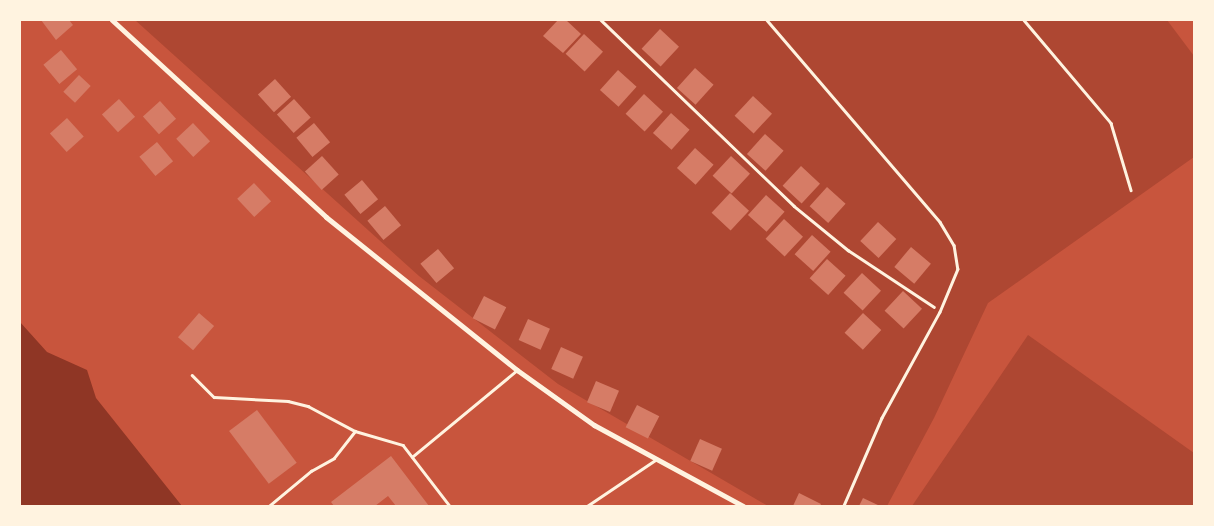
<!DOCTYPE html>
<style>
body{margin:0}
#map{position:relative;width:1214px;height:526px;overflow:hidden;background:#c8553d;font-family:"Times New Roman",serif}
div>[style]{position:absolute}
.green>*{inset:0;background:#ae4732}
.water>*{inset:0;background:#8f3625}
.building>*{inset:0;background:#d67c66;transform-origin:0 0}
.path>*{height:2.5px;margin:-1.25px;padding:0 1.25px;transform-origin:1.25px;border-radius:1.25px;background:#fff3e0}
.service>*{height:2.5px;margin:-1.25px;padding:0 1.25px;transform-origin:1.25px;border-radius:1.25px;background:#fff3e0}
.minor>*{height:5px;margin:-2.5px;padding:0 2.5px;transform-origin:2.5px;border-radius:2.5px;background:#fff3e0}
span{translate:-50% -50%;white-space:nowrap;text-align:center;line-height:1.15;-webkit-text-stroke:4.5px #fff3e0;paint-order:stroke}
.frame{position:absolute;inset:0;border:21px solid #fff3e0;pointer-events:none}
</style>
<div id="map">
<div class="green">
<i style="clip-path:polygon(135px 20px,1167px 20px,1194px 56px,1194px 157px,988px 303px,934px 418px,887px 506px,768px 506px,558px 384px,419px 276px)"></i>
<i style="clip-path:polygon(1028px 335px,1194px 453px,1194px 506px,912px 506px)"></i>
</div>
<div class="water">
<i style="clip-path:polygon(20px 322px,47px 352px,87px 370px,96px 398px,182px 506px,20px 506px)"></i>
</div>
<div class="building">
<i style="clip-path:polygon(41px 20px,69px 20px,73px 25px,56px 40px)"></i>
<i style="clip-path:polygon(558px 20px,566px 20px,581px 34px,563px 53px,543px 36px)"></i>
<i style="left:660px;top:29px;width:26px;height:27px;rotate:43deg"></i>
<i style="left:584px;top:34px;width:26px;height:27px;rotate:43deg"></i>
<i style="left:61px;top:50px;width:25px;height:23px;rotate:50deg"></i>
<i style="left:695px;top:68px;width:25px;height:27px;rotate:42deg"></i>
<i style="left:618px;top:70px;width:25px;height:27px;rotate:42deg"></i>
<i style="left:79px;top:75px;width:16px;height:23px;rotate:43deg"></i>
<i style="left:275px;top:79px;width:24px;height:23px;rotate:48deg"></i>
<i style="left:644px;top:94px;width:26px;height:27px;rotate:43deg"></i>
<i style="left:753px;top:96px;width:26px;height:27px;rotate:43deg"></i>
<i style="left:119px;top:99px;width:24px;height:23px;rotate:48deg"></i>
<i style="left:294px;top:99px;width:25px;height:23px;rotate:48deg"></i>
<i style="left:160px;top:101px;width:24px;height:23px;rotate:48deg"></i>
<i style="left:671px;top:113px;width:25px;height:27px;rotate:42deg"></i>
<i style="left:67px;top:118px;width:25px;height:23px;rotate:48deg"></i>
<i style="left:193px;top:123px;width:25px;height:23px;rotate:47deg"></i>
<i style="left:314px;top:123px;width:25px;height:23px;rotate:50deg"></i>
<i style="left:765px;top:134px;width:25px;height:27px;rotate:42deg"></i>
<i style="left:157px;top:142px;width:25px;height:23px;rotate:50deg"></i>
<i style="left:695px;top:148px;width:25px;height:27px;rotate:42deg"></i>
<i style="left:322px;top:156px;width:25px;height:23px;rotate:48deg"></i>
<i style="left:731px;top:156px;width:26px;height:27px;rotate:43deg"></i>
<i style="left:801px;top:166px;width:26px;height:27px;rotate:43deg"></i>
<i style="left:362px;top:180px;width:25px;height:23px;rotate:50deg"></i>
<i style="left:254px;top:183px;width:25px;height:23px;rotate:47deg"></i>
<i style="left:827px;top:187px;width:25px;height:26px;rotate:42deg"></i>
<i style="left:730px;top:193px;width:26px;height:27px;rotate:43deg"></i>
<i style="left:766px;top:195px;width:25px;height:27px;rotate:42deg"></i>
<i style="left:385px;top:206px;width:25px;height:23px;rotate:50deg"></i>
<i style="left:784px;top:219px;width:26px;height:27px;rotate:43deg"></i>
<i style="left:878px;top:222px;width:25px;height:26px;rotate:43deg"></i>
<i style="left:812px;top:235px;width:25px;height:26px;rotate:42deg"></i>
<i style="left:911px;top:247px;width:26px;height:26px;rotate:40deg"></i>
<i style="left:438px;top:249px;width:25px;height:23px;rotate:50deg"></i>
<i style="left:827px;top:259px;width:25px;height:26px;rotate:42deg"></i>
<i style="left:862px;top:273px;width:26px;height:27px;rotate:43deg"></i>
<i style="left:903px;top:291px;width:26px;height:27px;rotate:43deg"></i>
<i style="left:484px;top:296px;width:25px;height:25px;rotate:27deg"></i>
<i style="left:199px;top:313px;width:20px;height:32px;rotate:41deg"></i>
<i style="left:863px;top:313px;width:25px;height:27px;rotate:43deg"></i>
<i style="left:528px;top:319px;width:24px;height:23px;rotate:24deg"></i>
<i style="left:561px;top:347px;width:24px;height:24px;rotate:24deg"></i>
<i style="left:596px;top:381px;width:25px;height:23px;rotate:23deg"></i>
<i style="left:637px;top:405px;width:25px;height:25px;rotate:27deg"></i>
<i style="left:257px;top:410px;width:66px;height:35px;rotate:53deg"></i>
<i style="left:700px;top:439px;width:24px;height:24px;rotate:24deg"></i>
<i style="clip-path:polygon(391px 456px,429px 506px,396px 506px,388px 496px,375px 506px,334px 506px,331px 502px)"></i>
<i style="clip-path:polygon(799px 493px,821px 504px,820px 506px,793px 506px)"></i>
<i style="clip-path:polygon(863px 498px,880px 506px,859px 506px)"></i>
</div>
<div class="path">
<i style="left:601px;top:20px;width:268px;rotate:43.9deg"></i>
<i style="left:794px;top:206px;width:70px;rotate:39.2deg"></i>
<i style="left:848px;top:250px;width:103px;rotate:33.5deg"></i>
</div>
<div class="service">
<i style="left:767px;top:20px;width:266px;rotate:49.4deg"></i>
<i style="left:940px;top:222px;width:27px;rotate:59deg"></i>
<i style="left:954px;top:245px;width:24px;rotate:81deg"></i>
<i style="left:958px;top:269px;width:47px;rotate:112.7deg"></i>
<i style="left:940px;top:312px;width:121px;rotate:118.7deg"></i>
<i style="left:882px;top:418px;width:96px;rotate:113.4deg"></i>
<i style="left:1024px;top:20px;width:135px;rotate:49.8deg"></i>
<i style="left:1111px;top:123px;width:70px;rotate:73.4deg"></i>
<i style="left:192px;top:375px;width:31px;rotate:45deg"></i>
<i style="left:214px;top:397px;width:74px;rotate:3.1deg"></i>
<i style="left:288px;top:401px;width:21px;rotate:14deg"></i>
<i style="left:308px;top:406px;width:53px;rotate:28deg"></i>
<i style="left:355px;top:431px;width:50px;rotate:16.3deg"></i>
<i style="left:403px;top:445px;width:77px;rotate:52.4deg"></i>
<i style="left:412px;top:457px;width:136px;rotate:-39.6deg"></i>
<i style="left:269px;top:506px;width:55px;rotate:-39.8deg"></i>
<i style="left:311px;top:471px;width:26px;rotate:-29deg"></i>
<i style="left:334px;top:458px;width:34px;rotate:-52deg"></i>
<i style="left:587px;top:506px;width:84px;rotate:-33.9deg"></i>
</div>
<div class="minor">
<i style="left:112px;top:20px;width:291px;rotate:42.6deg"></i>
<i style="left:326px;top:217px;width:245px;rotate:38.7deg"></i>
<i style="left:517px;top:370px;width:95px;rotate:35.5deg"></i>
<i style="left:594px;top:425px;width:170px;rotate:28.5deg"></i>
</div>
<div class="frame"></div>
</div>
